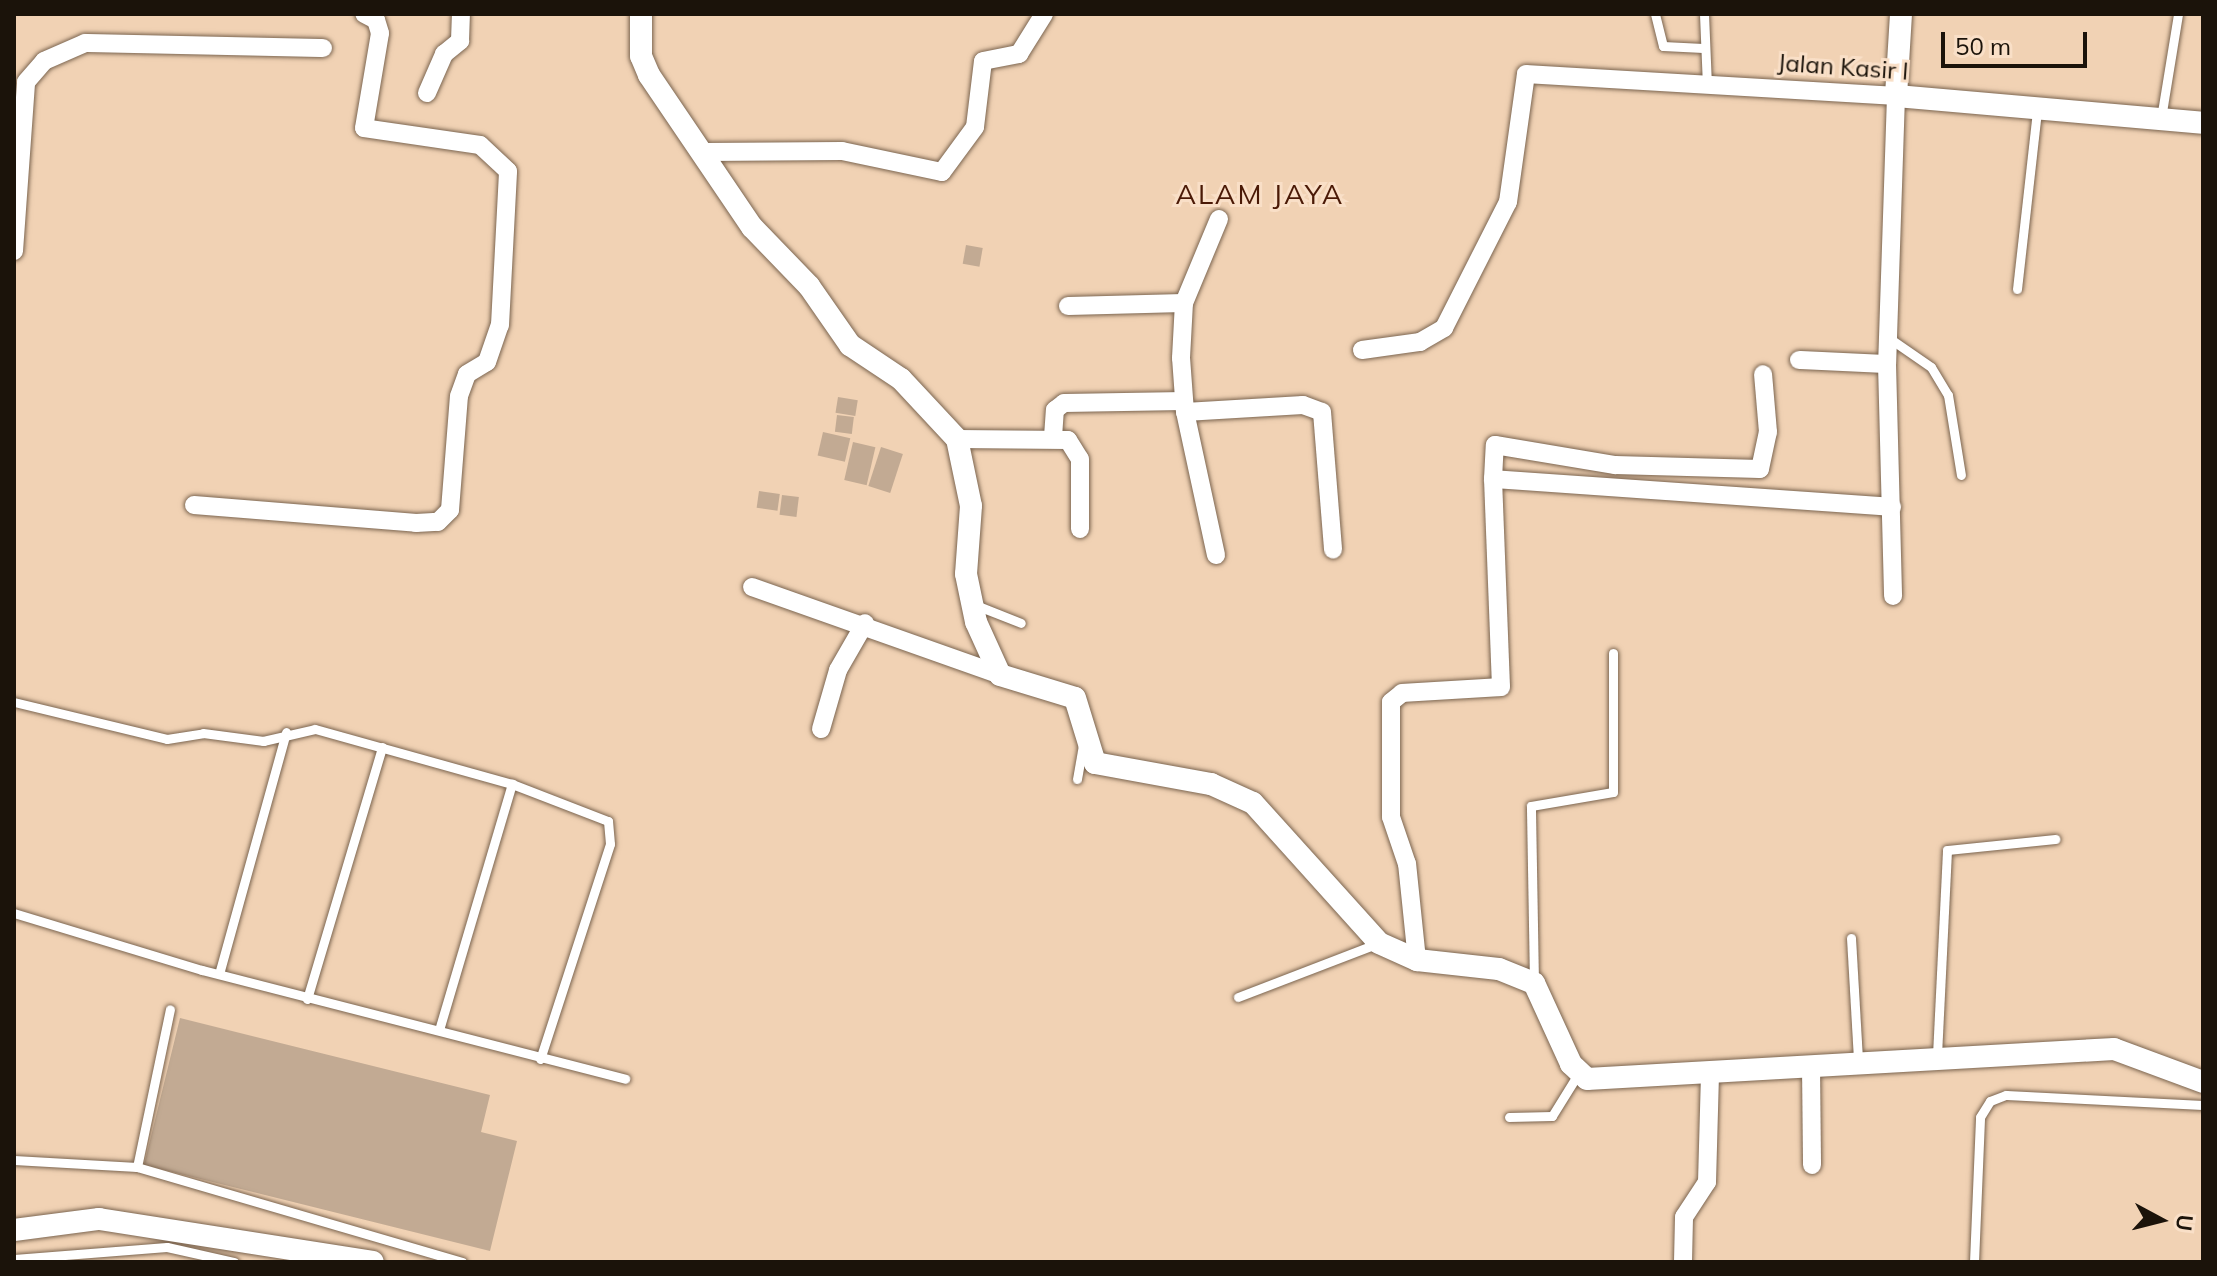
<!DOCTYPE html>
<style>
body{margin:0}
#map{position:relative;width:2217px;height:1276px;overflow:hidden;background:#f9dfc7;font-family:Mulish,sans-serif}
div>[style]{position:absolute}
.built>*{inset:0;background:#f1d2b4;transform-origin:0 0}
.building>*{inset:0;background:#c2aa93;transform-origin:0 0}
.roads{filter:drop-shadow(0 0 2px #7b6550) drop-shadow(0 0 2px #7b6550)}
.service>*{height:9px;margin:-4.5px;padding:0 4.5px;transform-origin:4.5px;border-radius:4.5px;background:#fff}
.minor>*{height:18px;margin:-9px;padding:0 9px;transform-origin:9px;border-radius:9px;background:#fff}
.tertiary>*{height:22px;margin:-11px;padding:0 11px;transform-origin:11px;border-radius:11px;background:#fff}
span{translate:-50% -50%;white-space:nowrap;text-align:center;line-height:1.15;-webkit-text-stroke:6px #f9dfc7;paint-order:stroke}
.street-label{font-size:24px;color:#1b130a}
.quarter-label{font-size:28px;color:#4a1906;letter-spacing:2px}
.frame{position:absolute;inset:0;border:16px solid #1b130a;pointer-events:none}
.north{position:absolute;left:2121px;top:1180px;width:80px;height:80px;-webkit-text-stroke:6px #f9dfc7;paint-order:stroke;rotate:97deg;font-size:22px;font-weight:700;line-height:32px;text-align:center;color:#1b130a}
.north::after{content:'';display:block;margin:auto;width:28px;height:36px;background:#1b130a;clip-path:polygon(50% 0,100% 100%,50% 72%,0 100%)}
.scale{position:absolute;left:1941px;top:32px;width:146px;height:36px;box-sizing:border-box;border:4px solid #1b130a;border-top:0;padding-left:10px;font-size:24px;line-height:28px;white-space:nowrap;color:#1b130a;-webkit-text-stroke:6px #f9dfc7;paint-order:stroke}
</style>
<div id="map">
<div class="built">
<i style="left:14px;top:14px;width:2189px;height:1248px"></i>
</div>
<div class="building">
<i style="left:966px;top:245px;width:17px;height:19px;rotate:10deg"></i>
<i style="left:838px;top:397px;width:20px;height:16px;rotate:9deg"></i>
<i style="left:837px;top:415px;width:17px;height:17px;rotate:7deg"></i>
<i style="left:823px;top:432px;width:28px;height:24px;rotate:13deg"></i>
<i style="left:853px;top:442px;width:23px;height:39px;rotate:13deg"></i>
<i style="left:881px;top:447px;width:23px;height:41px;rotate:18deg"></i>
<i style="left:759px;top:491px;width:21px;height:17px;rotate:8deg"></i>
<i style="left:782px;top:495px;width:17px;height:20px;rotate:7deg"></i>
<i style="clip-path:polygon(180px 1018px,490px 1095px,481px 1132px,517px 1141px,490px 1251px,144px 1165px)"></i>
</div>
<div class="roads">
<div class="service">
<i style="left:1655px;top:14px;width:33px;rotate:76deg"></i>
<i style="left:1663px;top:46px;width:40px;rotate:2.9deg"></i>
<i style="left:1704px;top:14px;width:72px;rotate:87.6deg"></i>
<i style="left:2161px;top:118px;width:105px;rotate:-80.7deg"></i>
<i style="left:2017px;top:289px;width:180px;rotate:-83.6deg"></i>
<i style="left:1889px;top:338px;width:51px;rotate:34.6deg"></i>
<i style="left:1931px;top:367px;width:33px;rotate:59deg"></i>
<i style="left:1948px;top:395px;width:81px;rotate:80.8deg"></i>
<i style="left:978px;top:606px;width:46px;rotate:21.6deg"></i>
<i style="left:14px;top:702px;width:157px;rotate:13.6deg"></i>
<i style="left:167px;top:739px;width:36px;rotate:-9deg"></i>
<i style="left:203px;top:733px;width:61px;rotate:7.6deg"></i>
<i style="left:263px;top:741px;width:53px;rotate:-13deg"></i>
<i style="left:315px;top:729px;width:205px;rotate:15.6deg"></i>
<i style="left:512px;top:784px;width:103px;rotate:21.1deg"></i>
<i style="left:608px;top:821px;width:23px;rotate:85deg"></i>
<i style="left:610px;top:844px;width:226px;rotate:108deg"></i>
<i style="left:1077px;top:779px;width:34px;rotate:-80deg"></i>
<i style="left:14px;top:913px;width:196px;rotate:16.9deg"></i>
<i style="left:202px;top:970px;width:437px;rotate:14.4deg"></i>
<i style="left:1851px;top:938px;width:123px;rotate:86.7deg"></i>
<i style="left:219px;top:974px;width:251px;rotate:-74.5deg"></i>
<i style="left:1534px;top:982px;width:176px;rotate:-91deg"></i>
<i style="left:1531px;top:806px;width:83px;rotate:-9.7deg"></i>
<i style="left:1613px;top:792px;width:139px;rotate:-90deg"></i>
<i style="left:1238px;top:997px;width:151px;rotate:-21deg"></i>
<i style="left:307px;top:999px;width:263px;rotate:-73.4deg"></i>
<i style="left:439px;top:1030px;width:257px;rotate:-73.5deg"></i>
<i style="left:1937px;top:1055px;width:205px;rotate:-87.2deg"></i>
<i style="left:1947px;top:850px;width:109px;rotate:-5.8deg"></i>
<i style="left:1509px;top:1117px;width:43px;rotate:-1.3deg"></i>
<i style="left:1552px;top:1116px;width:49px;rotate:-58.2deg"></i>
<i style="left:14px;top:1160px;width:123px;rotate:3.3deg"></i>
<i style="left:137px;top:1167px;width:339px;rotate:16.3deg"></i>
<i style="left:137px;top:1167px;width:161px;rotate:-78.2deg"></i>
<i style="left:14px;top:1259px;width:153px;rotate:-4.5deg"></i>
<i style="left:167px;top:1247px;width:69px;rotate:12.6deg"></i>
<i style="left:1974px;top:1262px;width:145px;rotate:-87.6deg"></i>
<i style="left:1980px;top:1117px;width:19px;rotate:-58deg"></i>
<i style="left:1990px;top:1101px;width:17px;rotate:-21deg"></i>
<i style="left:2006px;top:1095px;width:197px;rotate:2.9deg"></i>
</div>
<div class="minor">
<i style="left:427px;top:93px;width:43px;rotate:-66.4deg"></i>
<i style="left:444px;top:54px;width:21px;rotate:-39deg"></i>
<i style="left:460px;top:41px;width:27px;rotate:-88deg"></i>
<i style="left:705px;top:152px;width:137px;rotate:-0.4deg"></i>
<i style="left:842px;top:151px;width:102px;rotate:11.9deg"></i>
<i style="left:942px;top:172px;width:56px;rotate:-53.7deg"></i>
<i style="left:975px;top:127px;width:66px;rotate:-83.1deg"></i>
<i style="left:983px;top:61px;width:37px;rotate:-11deg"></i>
<i style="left:1019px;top:54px;width:47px;rotate:-58deg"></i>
<i style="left:14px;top:251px;width:169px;rotate:-85.9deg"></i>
<i style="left:26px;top:82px;width:28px;rotate:-49deg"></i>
<i style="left:44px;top:61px;width:45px;rotate:-23.7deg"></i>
<i style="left:85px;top:43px;width:238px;rotate:1.2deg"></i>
<i style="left:1068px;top:306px;width:116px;rotate:-1.5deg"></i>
<i style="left:1362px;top:350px;width:59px;rotate:-7.9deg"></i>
<i style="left:1420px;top:342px;width:28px;rotate:-30deg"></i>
<i style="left:1444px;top:328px;width:141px;rotate:-63.1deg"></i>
<i style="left:1508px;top:202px;width:129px;rotate:-82deg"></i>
<i style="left:1526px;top:74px;width:371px;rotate:3.4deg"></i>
<i style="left:1896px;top:96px;width:268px;rotate:91.9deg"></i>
<i style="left:1887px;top:364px;width:232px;rotate:88.5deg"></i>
<i style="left:1799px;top:360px;width:88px;rotate:2.6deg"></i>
<i style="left:1185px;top:412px;width:118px;rotate:-3.4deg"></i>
<i style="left:1303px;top:405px;width:20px;rotate:20deg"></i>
<i style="left:1322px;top:412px;width:138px;rotate:85.4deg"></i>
<i style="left:1053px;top:437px;width:27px;rotate:-86deg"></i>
<i style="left:1055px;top:410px;width:11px;rotate:-38deg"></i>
<i style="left:1064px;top:403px;width:120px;rotate:-1deg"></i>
<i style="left:957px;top:439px;width:111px;rotate:0.5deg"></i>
<i style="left:1068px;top:440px;width:22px;rotate:58deg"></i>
<i style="left:1080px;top:459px;width:70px;rotate:90deg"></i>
<i style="left:1493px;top:479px;width:34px;rotate:-87deg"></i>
<i style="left:1495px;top:445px;width:122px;rotate:9.5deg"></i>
<i style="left:1615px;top:465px;width:145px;rotate:1.6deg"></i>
<i style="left:1760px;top:469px;width:38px;rotate:-78deg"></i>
<i style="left:1768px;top:432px;width:58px;rotate:-94.9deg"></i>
<i style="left:194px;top:505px;width:223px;rotate:4.6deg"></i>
<i style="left:416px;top:523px;width:22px;rotate:-3deg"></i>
<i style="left:438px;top:522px;width:17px;rotate:-45deg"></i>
<i style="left:450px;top:510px;width:114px;rotate:-85.5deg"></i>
<i style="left:459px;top:396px;width:23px;rotate:-70deg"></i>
<i style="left:467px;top:374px;width:23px;rotate:-31deg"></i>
<i style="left:487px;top:362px;width:39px;rotate:-71deg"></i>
<i style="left:500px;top:325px;width:154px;rotate:-87deg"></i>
<i style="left:508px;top:171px;width:38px;rotate:-137deg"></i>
<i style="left:480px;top:145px;width:117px;rotate:-171.7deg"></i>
<i style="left:364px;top:128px;width:96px;rotate:-80.4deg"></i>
<i style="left:380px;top:33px;width:14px;rotate:-107deg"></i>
<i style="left:376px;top:20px;width:13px;rotate:-153deg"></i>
<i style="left:1216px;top:555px;width:146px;rotate:-102.2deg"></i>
<i style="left:1185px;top:412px;width:54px;rotate:-94.2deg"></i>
<i style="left:1181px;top:358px;width:55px;rotate:-86.9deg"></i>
<i style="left:1184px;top:303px;width:91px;rotate:-67.4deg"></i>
<i style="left:752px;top:587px;width:263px;rotate:19.5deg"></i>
<i style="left:821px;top:729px;width:61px;rotate:-73.9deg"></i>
<i style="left:838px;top:670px;width:54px;rotate:-60.1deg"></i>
<i style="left:1417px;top:960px;width:97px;rotate:-95.9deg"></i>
<i style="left:1407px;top:864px;width:50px;rotate:-108.8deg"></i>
<i style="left:1391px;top:817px;width:115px;rotate:-90deg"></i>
<i style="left:1391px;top:702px;width:14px;rotate:-39deg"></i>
<i style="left:1402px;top:693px;width:99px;rotate:-3.5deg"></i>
<i style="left:1501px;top:687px;width:208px;rotate:-92.2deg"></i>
<i style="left:1493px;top:479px;width:400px;rotate:4deg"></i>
<i style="left:1811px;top:1066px;width:99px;rotate:89.4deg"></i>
<i style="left:1683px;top:1262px;width:45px;rotate:-88.7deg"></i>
<i style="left:1684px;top:1217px;width:42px;rotate:-56.7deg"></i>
<i style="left:1707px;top:1182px;width:108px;rotate:-88.4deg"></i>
</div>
<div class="tertiary">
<i style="left:641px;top:14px;width:42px;rotate:90deg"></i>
<i style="left:641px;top:56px;width:21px;rotate:67deg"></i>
<i style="left:649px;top:75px;width:184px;rotate:55.9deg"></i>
<i style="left:752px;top:227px;width:82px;rotate:46deg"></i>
<i style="left:809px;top:286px;width:72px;rotate:55.2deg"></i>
<i style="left:850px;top:345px;width:61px;rotate:33.7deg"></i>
<i style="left:901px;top:379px;width:82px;rotate:47deg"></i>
<i style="left:957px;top:439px;width:68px;rotate:78.2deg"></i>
<i style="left:971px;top:506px;width:68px;rotate:94.2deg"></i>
<i style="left:966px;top:574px;width:49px;rotate:78.2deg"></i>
<i style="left:976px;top:622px;width:58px;rotate:65.6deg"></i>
<i style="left:1000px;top:675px;width:78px;rotate:17deg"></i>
<i style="left:1075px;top:698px;width:68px;rotate:72.9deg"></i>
<i style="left:1095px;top:763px;width:118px;rotate:10.3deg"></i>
<i style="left:1211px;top:784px;width:46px;rotate:24.3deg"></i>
<i style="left:1253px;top:803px;width:188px;rotate:48deg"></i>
<i style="left:1379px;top:943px;width:42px;rotate:24.1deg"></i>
<i style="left:1417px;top:960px;width:82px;rotate:6.3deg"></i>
<i style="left:1499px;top:969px;width:38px;rotate:22deg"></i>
<i style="left:1534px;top:983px;width:89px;rotate:65.4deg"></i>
<i style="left:1571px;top:1064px;width:22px;rotate:43deg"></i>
<i style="left:1587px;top:1079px;width:528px;rotate:-3.26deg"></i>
<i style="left:2114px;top:1049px;width:95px;rotate:20.3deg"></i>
<i style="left:1901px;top:14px;width:82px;rotate:93.5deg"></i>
<i style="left:1896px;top:96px;width:308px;rotate:5deg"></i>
<i style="left:14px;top:1230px;width:86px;rotate:-7.4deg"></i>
<i style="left:99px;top:1219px;width:277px;rotate:8.9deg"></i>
</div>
</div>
<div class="street-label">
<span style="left:1843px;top:67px;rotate:4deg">Jalan Kasir I</span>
</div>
<div class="quarter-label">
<span style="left:1260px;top:194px">ALAM JAYA</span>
</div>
<div class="frame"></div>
<div class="north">U</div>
<div class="scale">50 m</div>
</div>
